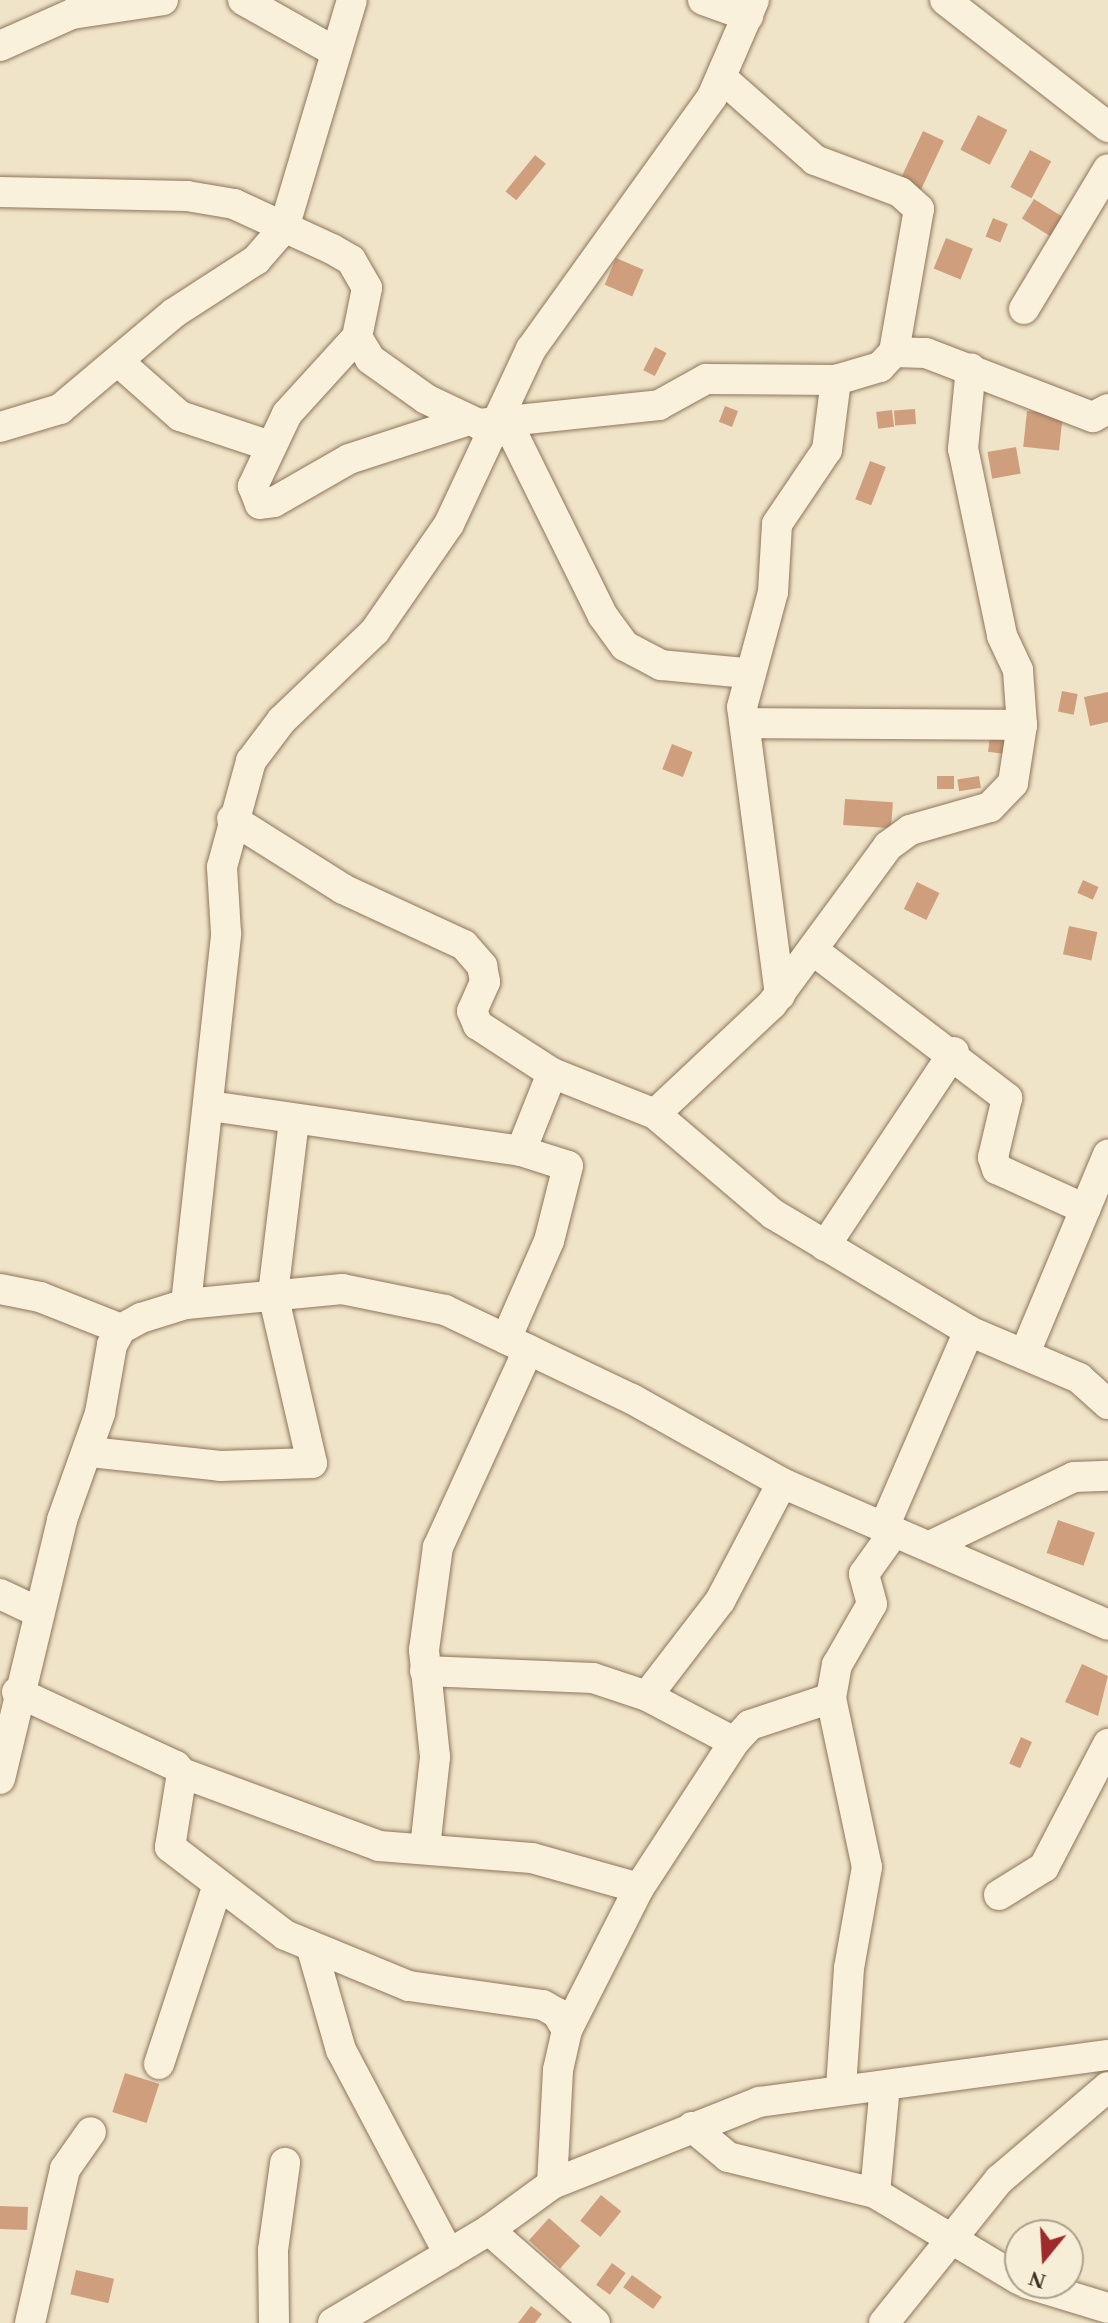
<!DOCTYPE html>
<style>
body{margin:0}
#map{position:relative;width:1108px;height:2323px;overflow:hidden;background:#f0e4c8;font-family:Georgia,serif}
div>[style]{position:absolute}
.building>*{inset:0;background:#cf9f7d;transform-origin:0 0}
.roads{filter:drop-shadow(0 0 2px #8d765c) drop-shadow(0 0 2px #8d765c)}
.minor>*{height:30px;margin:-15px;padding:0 15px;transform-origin:15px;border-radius:15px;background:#faf1dc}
span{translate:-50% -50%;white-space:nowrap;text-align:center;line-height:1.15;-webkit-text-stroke:7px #f7eed8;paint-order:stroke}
.north{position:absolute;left:1004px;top:2219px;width:80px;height:80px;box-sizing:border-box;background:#f7eed8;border:2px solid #ada18e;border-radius:50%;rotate:198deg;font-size:22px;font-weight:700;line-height:32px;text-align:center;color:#3d2e20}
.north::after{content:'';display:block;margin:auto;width:28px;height:36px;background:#9e2a2b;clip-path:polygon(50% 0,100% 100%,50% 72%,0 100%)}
</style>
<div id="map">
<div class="building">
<i style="left:978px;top:115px;width:33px;height:39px;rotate:27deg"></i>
<i style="left:923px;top:131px;width:23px;height:55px;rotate:25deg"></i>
<i style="left:1030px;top:150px;width:24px;height:42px;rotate:28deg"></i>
<i style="left:535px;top:155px;width:14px;height:47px;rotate:39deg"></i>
<i style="left:1034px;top:199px;width:36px;height:23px;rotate:32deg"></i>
<i style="left:993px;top:218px;width:16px;height:20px;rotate:22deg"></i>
<i style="left:946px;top:238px;width:29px;height:33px;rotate:22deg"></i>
<i style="left:616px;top:258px;width:30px;height:29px;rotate:23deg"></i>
<i style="left:655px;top:347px;width:13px;height:26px;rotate:27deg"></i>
<i style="left:725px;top:406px;width:14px;height:17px;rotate:21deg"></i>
<i style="left:915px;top:409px;width:15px;height:21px;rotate:86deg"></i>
<i style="left:892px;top:410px;width:17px;height:16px;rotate:83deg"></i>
<i style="left:1027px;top:411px;width:36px;height:36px;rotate:6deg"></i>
<i style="left:1016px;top:447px;width:27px;height:29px;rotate:80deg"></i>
<i style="left:870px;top:461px;width:17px;height:41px;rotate:21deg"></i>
<i style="left:1062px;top:691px;width:16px;height:21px;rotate:11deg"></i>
<i style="clip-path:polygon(1108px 692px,1108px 722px,1090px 726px,1084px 697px)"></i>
<i style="left:991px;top:728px;width:17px;height:24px;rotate:7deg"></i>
<i style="left:672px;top:744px;width:22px;height:27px;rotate:21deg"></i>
<i style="left:937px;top:776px;width:17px;height:13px"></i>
<i style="left:979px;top:776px;width:12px;height:22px;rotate:81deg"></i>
<i style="left:845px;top:799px;width:48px;height:26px;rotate:4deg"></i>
<i style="left:1083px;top:880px;width:17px;height:14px;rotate:24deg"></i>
<i style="left:917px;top:882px;width:25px;height:30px;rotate:26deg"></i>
<i style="left:1069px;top:926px;width:29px;height:29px;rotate:12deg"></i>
<i style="left:1058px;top:1520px;width:39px;height:35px;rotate:19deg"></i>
<i style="clip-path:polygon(1082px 1664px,1108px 1676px,1098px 1716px,1065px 1702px)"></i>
<i style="left:1021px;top:1737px;width:12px;height:29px;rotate:24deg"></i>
<i style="left:125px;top:2073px;width:36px;height:41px;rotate:18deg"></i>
<i style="left:601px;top:2195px;width:26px;height:33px;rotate:39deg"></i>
<i style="left:0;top:2206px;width:28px;height:23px;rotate:2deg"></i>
<i style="left:549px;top:2218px;width:42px;height:30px;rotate:42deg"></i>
<i style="left:612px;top:2263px;width:17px;height:27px;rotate:36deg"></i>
<i style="left:76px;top:2270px;width:39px;height:25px;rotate:13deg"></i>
<i style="left:632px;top:2275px;width:37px;height:15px;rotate:36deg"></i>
<i style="clip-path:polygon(531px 2306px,542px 2314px,535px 2323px,518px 2323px)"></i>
</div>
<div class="roads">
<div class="minor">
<i style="left:243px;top:0;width:104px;rotate:29.3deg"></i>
<i style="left:703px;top:0;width:48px;rotate:19.6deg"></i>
<i style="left:945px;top:0;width:207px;rotate:37.9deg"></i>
<i style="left:0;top:46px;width:79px;rotate:-24deg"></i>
<i style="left:72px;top:14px;width:92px;rotate:-8.7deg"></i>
<i style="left:0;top:192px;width:187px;rotate:1.2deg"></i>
<i style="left:187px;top:196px;width:48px;rotate:9.7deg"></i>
<i style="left:234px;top:204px;width:108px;rotate:24.7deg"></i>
<i style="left:332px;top:249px;width:22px;rotate:30deg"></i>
<i style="left:351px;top:260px;width:32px;rotate:60deg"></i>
<i style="left:367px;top:288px;width:50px;rotate:101.5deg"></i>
<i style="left:357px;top:337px;width:26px;rotate:59deg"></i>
<i style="left:370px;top:359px;width:69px;rotate:35.5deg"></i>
<i style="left:426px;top:399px;width:59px;rotate:25.3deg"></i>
<i style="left:479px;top:424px;width:181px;rotate:-6deg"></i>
<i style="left:659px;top:405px;width:54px;rotate:-29deg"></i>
<i style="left:706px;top:379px;width:130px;rotate:0.4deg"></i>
<i style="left:836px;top:380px;width:46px;rotate:-16.5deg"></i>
<i style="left:880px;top:367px;width:21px;rotate:-47deg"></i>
<i style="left:894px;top:352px;width:145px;rotate:-80.1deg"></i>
<i style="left:919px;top:209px;width:25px;rotate:-138deg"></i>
<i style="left:900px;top:192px;width:91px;rotate:-159.4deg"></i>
<i style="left:815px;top:160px;width:124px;rotate:-138.6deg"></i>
<i style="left:1024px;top:309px;width:163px;rotate:-59deg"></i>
<i style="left:357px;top:337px;width:104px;rotate:132.3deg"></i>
<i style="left:287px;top:414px;width:80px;rotate:115.3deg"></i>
<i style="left:253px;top:486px;width:19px;rotate:69deg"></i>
<i style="left:260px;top:504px;width:14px;rotate:-8deg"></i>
<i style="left:274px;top:502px;width:86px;rotate:-29.8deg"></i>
<i style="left:349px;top:459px;width:123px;rotate:-18deg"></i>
<i style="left:894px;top:352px;width:32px;rotate:2deg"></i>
<i style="left:926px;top:353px;width:179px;rotate:21deg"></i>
<i style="left:1093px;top:417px;width:17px;rotate:-28deg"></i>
<i style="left:120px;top:363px;width:80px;rotate:41.5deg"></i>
<i style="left:180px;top:416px;width:95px;rotate:18.4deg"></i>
<i style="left:508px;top:424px;width:214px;rotate:63.7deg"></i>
<i style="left:603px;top:616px;width:37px;rotate:54deg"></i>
<i style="left:625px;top:646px;width:41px;rotate:27.8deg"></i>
<i style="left:661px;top:665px;width:85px;rotate:5.4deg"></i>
<i style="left:0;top:427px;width:63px;rotate:-16.7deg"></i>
<i style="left:60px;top:409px;width:149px;rotate:-40.1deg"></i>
<i style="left:174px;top:313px;width:98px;rotate:-32.9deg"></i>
<i style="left:256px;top:260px;width:43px;rotate:-48.8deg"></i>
<i style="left:284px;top:228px;width:238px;rotate:-73.4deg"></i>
<i style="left:745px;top:723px;width:277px;rotate:0.4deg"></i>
<i style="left:232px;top:819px;width:131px;rotate:32.2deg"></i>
<i style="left:343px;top:889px;width:133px;rotate:24.8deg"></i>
<i style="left:464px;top:945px;width:28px;rotate:49deg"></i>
<i style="left:482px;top:966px;width:16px;rotate:79deg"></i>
<i style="left:485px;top:982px;width:32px;rotate:114deg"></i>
<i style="left:472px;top:1011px;width:15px;rotate:67deg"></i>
<i style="left:478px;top:1025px;width:88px;rotate:33deg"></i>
<i style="left:552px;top:1073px;width:111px;rotate:21.7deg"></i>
<i style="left:655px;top:1114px;width:161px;rotate:-43.2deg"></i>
<i style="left:772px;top:1004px;width:196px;rotate:-53.7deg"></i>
<i style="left:888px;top:846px;width:27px;rotate:-36deg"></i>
<i style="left:910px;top:830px;width:83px;rotate:-16deg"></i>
<i style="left:990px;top:807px;width:33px;rotate:-46deg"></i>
<i style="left:1013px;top:783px;width:59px;rotate:-81.2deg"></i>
<i style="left:1022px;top:725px;width:55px;rotate:-94.2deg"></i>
<i style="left:1018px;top:670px;width:38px;rotate:-115deg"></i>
<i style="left:1002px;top:635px;width:190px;rotate:-101.8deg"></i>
<i style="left:963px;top:449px;width:81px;rotate:-84.4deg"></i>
<i style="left:814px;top:951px;width:243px;rotate:37.3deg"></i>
<i style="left:1007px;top:1098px;width:61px;rotate:103.3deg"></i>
<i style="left:993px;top:1157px;width:13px;rotate:72deg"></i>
<i style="left:997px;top:1169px;width:97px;rotate:24.4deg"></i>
<i style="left:780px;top:995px;width:290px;rotate:-97.5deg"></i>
<i style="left:742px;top:707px;width:119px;rotate:-74.9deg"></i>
<i style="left:773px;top:592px;width:68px;rotate:-86.6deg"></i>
<i style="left:777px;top:524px;width:89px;rotate:-56deg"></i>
<i style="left:827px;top:450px;width:71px;rotate:-82.7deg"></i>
<i style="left:210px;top:1106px;width:314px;rotate:8.2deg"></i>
<i style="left:521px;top:1151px;width:49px;rotate:17.7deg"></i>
<i style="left:568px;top:1166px;width:77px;rotate:104.2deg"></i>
<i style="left:549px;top:1241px;width:107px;rotate:113.7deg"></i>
<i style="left:655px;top:1114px;width:155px;rotate:40.3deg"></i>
<i style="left:773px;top:1214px;width:228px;rotate:30.8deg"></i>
<i style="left:521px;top:1151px;width:84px;rotate:-68.3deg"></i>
<i style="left:825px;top:1246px;width:233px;rotate:-56.4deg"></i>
<i style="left:0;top:1289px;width:41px;rotate:11.3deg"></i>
<i style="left:40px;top:1297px;width:87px;rotate:21.6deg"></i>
<i style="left:186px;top:1304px;width:373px;rotate:-83.8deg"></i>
<i style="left:226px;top:933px;width:66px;rotate:-93.5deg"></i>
<i style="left:222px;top:867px;width:110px;rotate:-74.7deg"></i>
<i style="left:251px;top:761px;width:51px;rotate:-52.9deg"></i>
<i style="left:282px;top:720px;width:129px;rotate:-43.7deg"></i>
<i style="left:375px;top:631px;width:130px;rotate:-55.3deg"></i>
<i style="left:449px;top:524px;width:193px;rotate:-64.9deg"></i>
<i style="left:531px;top:349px;width:310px;rotate:-54.3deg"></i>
<i style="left:712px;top:97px;width:106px;rotate:-66.6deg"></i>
<i style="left:1025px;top:1353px;width:215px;rotate:-67.3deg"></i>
<i style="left:90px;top:1452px;width:131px;rotate:6.1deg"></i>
<i style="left:220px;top:1466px;width:92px;rotate:-1.9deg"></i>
<i style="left:312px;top:1463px;width:173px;rotate:-103deg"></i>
<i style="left:273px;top:1294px;width:174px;rotate:-83.1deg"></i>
<i style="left:884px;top:1527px;width:214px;rotate:-66.6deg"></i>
<i style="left:969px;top:1331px;width:120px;rotate:23.1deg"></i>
<i style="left:1079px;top:1378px;width:39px;rotate:42deg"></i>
<i style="left:934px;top:1544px;width:155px;rotate:-25.6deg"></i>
<i style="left:1074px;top:1477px;width:34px;rotate:-2deg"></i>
<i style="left:0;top:1594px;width:42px;rotate:25.3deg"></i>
<i style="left:425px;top:1671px;width:168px;rotate:2.4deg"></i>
<i style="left:593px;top:1678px;width:57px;rotate:18.4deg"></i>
<i style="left:647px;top:1696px;width:98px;rotate:27.9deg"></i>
<i style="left:17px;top:1692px;width:175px;rotate:25deg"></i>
<i style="left:176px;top:1766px;width:9px;rotate:49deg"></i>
<i style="left:182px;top:1773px;width:75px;rotate:99.2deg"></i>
<i style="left:170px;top:1847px;width:145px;rotate:37.4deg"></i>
<i style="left:285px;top:1935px;width:134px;rotate:22.4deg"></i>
<i style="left:409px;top:1986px;width:135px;rotate:8.1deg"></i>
<i style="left:543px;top:2005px;width:16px;rotate:30deg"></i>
<i style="left:557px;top:2013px;width:20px;rotate:60deg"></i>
<i style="left:567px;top:2030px;width:41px;rotate:102.7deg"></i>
<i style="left:558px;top:2070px;width:114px;rotate:93deg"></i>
<i style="left:647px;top:1696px;width:120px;rotate:-52.5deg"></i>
<i style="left:720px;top:1601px;width:133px;rotate:-62.3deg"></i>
<i style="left:831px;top:1698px;width:34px;rotate:-80deg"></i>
<i style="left:837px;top:1665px;width:70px;rotate:-60.2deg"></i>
<i style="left:872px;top:1604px;width:31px;rotate:-105deg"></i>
<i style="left:864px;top:1574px;width:52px;rotate:-54.5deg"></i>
<i style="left:182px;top:1773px;width:210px;rotate:20.3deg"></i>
<i style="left:379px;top:1846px;width:153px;rotate:4.5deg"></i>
<i style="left:532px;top:1858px;width:111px;rotate:15.7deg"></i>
<i style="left:0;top:1779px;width:266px;rotate:-76.5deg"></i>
<i style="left:62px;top:1520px;width:114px;rotate:-70.4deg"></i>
<i style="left:100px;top:1413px;width:69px;rotate:-80deg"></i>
<i style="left:112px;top:1345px;width:18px;rotate:-61deg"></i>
<i style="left:121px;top:1329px;width:23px;rotate:-29deg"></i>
<i style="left:141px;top:1318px;width:47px;rotate:-17.3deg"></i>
<i style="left:186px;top:1304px;width:157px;rotate:-5.5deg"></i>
<i style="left:342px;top:1289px;width:105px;rotate:11.5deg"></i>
<i style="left:445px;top:1310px;width:207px;rotate:25.5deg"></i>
<i style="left:632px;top:1399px;width:172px;rotate:29.2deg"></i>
<i style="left:782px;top:1483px;width:356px;rotate:23.5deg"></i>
<i style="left:425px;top:1848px;width:92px;rotate:-83.7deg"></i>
<i style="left:435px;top:1757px;width:108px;rotate:-95.9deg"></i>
<i style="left:424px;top:1650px;width:104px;rotate:-82.3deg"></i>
<i style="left:438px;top:1547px;width:217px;rotate:-65.4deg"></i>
<i style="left:999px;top:1895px;width:53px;rotate:-31.9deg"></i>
<i style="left:1044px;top:1867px;width:139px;rotate:-62.5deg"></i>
<i style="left:312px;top:1949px;width:105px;rotate:74deg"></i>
<i style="left:341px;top:2050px;width:231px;rotate:62.1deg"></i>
<i style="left:567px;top:2030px;width:159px;rotate:-63.1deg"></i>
<i style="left:639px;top:1888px;width:174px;rotate:-56.9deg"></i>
<i style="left:734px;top:1742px;width:23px;rotate:-47deg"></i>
<i style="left:750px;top:1725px;width:85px;rotate:-18.4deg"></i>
<i style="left:831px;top:1698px;width:173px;rotate:78deg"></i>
<i style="left:867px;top:1867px;width:103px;rotate:100.1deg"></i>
<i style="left:849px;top:1968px;width:121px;rotate:93.8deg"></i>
<i style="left:159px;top:2064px;width:188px;rotate:-71.8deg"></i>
<i style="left:692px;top:2127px;width:47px;rotate:39.8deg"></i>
<i style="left:728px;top:2157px;width:151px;rotate:13.8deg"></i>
<i style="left:875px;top:2193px;width:169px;rotate:31deg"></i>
<i style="left:875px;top:2193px;width:107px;rotate:-84.7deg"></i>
<i style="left:489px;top:2230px;width:141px;rotate:41.3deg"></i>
<i style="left:1026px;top:2283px;width:86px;rotate:17deg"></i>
<i style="left:30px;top:2323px;width:158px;rotate:-77.2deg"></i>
<i style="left:65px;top:2169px;width:45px;rotate:-54.9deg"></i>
<i style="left:274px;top:2323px;width:73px;rotate:-90.8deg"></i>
<i style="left:273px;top:2250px;width:88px;rotate:-82.1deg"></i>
<i style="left:333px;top:2323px;width:182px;rotate:-30.8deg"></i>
<i style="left:489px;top:2230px;width:78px;rotate:-36.1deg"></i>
<i style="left:552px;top:2184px;width:223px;rotate:-21.6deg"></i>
<i style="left:759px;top:2102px;width:352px;rotate:-7.7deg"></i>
<i style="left:884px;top:2323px;width:184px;rotate:-51.2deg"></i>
<i style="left:999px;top:2180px;width:143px;rotate:-40.5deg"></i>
</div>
</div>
<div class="north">N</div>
</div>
